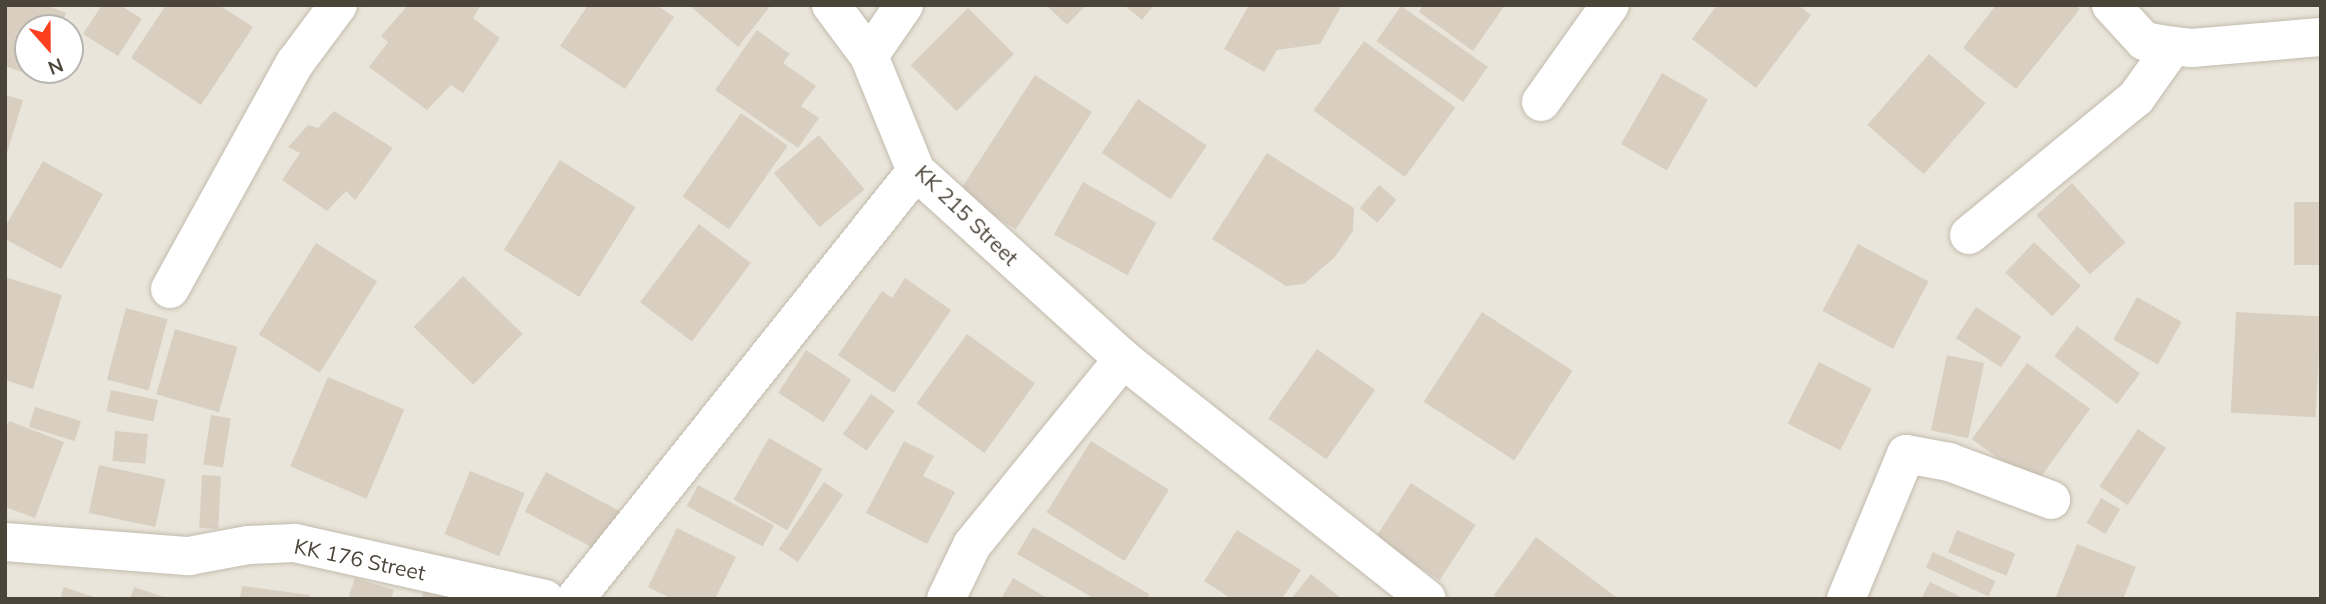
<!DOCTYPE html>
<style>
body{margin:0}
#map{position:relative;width:2326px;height:604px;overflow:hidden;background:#f6f3ec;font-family:Mulish,sans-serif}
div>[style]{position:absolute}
.residential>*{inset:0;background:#eae5da}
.building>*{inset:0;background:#d8cfc1;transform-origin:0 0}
.roads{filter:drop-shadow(0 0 2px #c2bbae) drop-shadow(0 0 2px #c2bbae)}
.minor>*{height:38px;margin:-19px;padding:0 19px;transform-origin:19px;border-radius:19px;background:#fff}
span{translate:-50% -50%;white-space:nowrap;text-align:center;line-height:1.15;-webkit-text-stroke:7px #fff;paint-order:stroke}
.street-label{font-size:21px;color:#4b4439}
.frame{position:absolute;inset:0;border:7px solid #4b4439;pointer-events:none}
.north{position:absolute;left:14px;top:14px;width:70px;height:70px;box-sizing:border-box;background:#fff;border:2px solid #b7b4b0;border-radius:50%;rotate:159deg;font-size:19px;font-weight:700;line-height:28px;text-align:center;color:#4b4439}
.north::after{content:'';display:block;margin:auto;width:24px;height:32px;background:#fc3f1d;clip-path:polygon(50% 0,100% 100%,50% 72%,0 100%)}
</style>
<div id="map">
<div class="residential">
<i style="clip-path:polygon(evenodd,5px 5px,2321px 5px,2321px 599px,5px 599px,5px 5px,28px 28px,70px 28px,70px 70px,28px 70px,28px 28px)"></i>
</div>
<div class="building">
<i style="clip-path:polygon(5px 5px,46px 5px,66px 13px,60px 28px,28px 28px,28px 70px,44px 70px,41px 79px,5px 66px)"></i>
<i style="clip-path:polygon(102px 5px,120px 5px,142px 19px,118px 56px,83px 34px)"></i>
<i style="clip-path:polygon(166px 5px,219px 5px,253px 27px,201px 105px,131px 58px)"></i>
<i style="clip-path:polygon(408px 5px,481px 5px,473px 18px,500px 38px,463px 93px,451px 85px,427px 110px,369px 67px,388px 42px,381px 36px)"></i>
<i style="clip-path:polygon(588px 5px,657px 5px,674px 17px,625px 89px,560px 46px)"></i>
<i style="clip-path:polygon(689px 5px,771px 5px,738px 47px)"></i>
<i style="clip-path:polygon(1046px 5px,1086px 5px,1067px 25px)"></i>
<i style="clip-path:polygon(1124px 5px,1154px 5px,1142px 20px)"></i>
<i style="clip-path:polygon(1249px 5px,1338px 5px,1341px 7px,1320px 44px,1277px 50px,1264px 72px,1224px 49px)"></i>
<i style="clip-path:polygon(1423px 5px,1505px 5px,1473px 51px,1419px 12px)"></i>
<i style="clip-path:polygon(1717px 5px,1798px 5px,1811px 15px,1756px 88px,1692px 39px)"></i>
<i style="clip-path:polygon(1996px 5px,2075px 5px,2080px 9px,2016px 89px,1963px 48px)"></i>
<i style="left:1401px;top:6px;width:106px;height:43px;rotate:35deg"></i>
<i style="left:968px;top:8px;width:65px;height:81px;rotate:45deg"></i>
<i style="clip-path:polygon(757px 30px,790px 54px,783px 63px,816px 86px,801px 106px,819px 118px,798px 148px,715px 90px)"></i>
<i style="left:1364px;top:41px;width:113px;height:86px;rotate:36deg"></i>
<i style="left:1929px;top:54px;width:75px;height:94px;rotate:41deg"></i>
<i style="left:1662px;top:73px;width:53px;height:82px;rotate:30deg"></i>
<i style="left:1035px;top:75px;width:68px;height:140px;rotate:33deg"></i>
<i style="clip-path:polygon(5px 95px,23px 100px,6px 156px,5px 156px)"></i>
<i style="left:1138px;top:99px;width:83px;height:65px;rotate:34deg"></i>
<i style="clip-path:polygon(334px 111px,393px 148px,355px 200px,346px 191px,327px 211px,282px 180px,300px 153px,288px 147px,308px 125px,318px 128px)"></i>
<i style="left:741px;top:113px;width:57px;height:102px;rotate:35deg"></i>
<i style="left:819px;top:135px;width:71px;height:59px;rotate:50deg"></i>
<i style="clip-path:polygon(1267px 153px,1354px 208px,1353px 231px,1334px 258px,1304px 284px,1286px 286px,1212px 239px)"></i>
<i style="left:560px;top:160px;width:89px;height:106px;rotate:32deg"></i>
<i style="clip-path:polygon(43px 161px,103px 194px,61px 269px,5px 239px,5px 227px)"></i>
<i style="left:1083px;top:182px;width:84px;height:60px;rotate:29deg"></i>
<i style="left:2072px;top:183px;width:80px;height:48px;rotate:48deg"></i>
<i style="left:1379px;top:185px;width:23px;height:30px;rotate:40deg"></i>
<i style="left:2321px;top:202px;width:63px;height:27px;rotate:90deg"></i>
<i style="left:699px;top:224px;width:65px;height:98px;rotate:37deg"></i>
<i style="left:2034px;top:242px;width:64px;height:42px;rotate:43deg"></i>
<i style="left:316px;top:243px;width:72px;height:108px;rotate:32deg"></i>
<i style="left:1858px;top:244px;width:80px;height:76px;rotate:28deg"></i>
<i style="left:463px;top:276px;width:83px;height:71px;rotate:44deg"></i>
<i style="clip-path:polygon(5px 277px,62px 295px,33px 389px,5px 380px)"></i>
<i style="clip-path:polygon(905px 278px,951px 310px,894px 393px,838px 355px,882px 291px,892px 298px)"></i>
<i style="left:2137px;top:297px;width:51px;height:49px;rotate:29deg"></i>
<i style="left:1976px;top:307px;width:54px;height:37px;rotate:33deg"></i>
<i style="left:126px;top:308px;width:43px;height:74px;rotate:15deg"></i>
<i style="left:1482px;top:312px;width:108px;height:107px;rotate:33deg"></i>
<i style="left:2236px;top:312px;width:85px;height:101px;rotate:3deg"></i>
<i style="left:2077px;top:326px;width:79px;height:38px;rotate:37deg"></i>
<i style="left:175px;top:329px;width:65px;height:68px;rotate:16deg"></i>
<i style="left:967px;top:334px;width:84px;height:86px;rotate:36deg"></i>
<i style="left:1317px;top:349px;width:71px;height:85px;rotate:35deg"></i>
<i style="left:806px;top:350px;width:54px;height:51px;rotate:33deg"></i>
<i style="left:1947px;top:355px;width:38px;height:77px;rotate:12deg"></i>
<i style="left:1819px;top:362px;width:59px;height:69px;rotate:27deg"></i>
<i style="left:2027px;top:363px;width:78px;height:94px;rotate:36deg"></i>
<i style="left:328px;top:377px;width:83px;height:97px;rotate:23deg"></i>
<i style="left:111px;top:390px;width:48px;height:22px;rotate:12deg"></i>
<i style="left:871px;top:394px;width:29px;height:49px;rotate:35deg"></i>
<i style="left:35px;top:407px;width:48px;height:21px;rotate:17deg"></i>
<i style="left:211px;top:415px;width:20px;height:50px;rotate:9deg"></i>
<i style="clip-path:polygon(9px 421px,64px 442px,35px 518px,5px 507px,5px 431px)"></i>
<i style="left:2138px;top:429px;width:34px;height:69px;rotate:34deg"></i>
<i style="left:115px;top:431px;width:33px;height:30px;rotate:5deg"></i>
<i style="left:769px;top:438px;width:62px;height:71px;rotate:30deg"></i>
<i style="clip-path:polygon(904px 441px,934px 456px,923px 476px,955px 492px,927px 544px,866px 513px)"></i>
<i style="left:1091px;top:441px;width:92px;height:84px;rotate:32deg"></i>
<i style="left:99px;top:465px;width:68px;height:49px;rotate:12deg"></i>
<i style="left:470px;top:471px;width:59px;height:68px;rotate:22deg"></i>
<i style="left:546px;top:472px;width:86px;height:45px;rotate:28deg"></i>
<i style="left:202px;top:475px;width:19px;height:53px;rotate:3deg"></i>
<i style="left:824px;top:482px;width:23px;height:81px;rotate:34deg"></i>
<i style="left:1411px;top:483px;width:77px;height:66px;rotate:33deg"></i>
<i style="left:698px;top:485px;width:86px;height:24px;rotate:28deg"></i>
<i style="left:2101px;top:498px;width:22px;height:29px;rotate:30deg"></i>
<i style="clip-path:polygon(1033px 527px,1149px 594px,1147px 599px,1095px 599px,1017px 554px)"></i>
<i style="clip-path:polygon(677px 528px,736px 557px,715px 599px,672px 599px,648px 587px)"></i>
<i style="clip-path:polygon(1237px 530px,1301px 570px,1282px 599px,1232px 599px,1204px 581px)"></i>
<i style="left:1957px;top:530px;width:63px;height:24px;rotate:22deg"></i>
<i style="clip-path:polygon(1536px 537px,1616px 597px,1615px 599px,1499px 599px,1494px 595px)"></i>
<i style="clip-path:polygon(2077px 544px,2136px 567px,2123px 599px,2055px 599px)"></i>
<i style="left:1933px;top:552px;width:69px;height:17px;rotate:25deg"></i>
<i style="clip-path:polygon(1311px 574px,1342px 599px,1291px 599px)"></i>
<i style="clip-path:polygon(355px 578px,394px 590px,391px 599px,348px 599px)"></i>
<i style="clip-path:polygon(1013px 578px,1049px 599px,1001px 599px)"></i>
<i style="clip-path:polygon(428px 581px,472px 599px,421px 599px)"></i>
<i style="clip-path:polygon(1930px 582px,1965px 599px,1921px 599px)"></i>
<i style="clip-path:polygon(242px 586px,310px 595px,309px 599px,240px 599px)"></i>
<i style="clip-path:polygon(64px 587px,97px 598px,97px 599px,60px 599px)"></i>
<i style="clip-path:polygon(134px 587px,167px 598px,167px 599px,130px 599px)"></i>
</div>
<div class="roads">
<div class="minor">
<i style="left:831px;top:5px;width:64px;rotate:53.3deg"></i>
<i style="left:869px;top:56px;width:124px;rotate:67.8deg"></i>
<i style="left:916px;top:171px;width:280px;rotate:42.2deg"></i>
<i style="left:1123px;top:359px;width:387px;rotate:38.3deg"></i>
<i style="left:2111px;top:5px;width:49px;rotate:47.5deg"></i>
<i style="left:2144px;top:41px;width:29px;rotate:10deg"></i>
<i style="left:2173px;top:46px;width:19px;rotate:6deg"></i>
<i style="left:2192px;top:48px;width:129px;rotate:-4.9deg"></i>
<i style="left:869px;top:56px;width:62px;rotate:-55.5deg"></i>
<i style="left:1541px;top:102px;width:119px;rotate:-54.6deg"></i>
<i style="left:1969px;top:235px;width:216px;rotate:-39.4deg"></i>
<i style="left:2136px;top:98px;width:64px;rotate:-54.6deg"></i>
<i style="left:170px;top:289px;width:258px;rotate:-61.1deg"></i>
<i style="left:295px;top:63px;width:72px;rotate:-53.4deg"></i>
<i style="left:5px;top:542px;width:185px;rotate:4.4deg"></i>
<i style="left:189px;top:556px;width:60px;rotate:-10.6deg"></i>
<i style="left:248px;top:545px;width:47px;rotate:-2.4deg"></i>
<i style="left:295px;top:543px;width:256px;rotate:12.6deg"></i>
<i style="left:575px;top:599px;width:547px;rotate:-51.45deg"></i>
<i style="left:946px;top:599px;width:60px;rotate:-64.3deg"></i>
<i style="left:972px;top:545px;width:240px;rotate:-50.9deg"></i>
<i style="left:1846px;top:599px;width:157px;rotate:-67.5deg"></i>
<i style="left:1906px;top:454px;width:44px;rotate:10.5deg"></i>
<i style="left:1949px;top:462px;width:109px;rotate:20.4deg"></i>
</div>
</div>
<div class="street-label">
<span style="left:967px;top:215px;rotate:44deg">KK 215 Street</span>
<span style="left:360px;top:559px;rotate:12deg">KK 176 Street</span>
</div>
<div class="frame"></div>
<div class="north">N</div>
</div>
